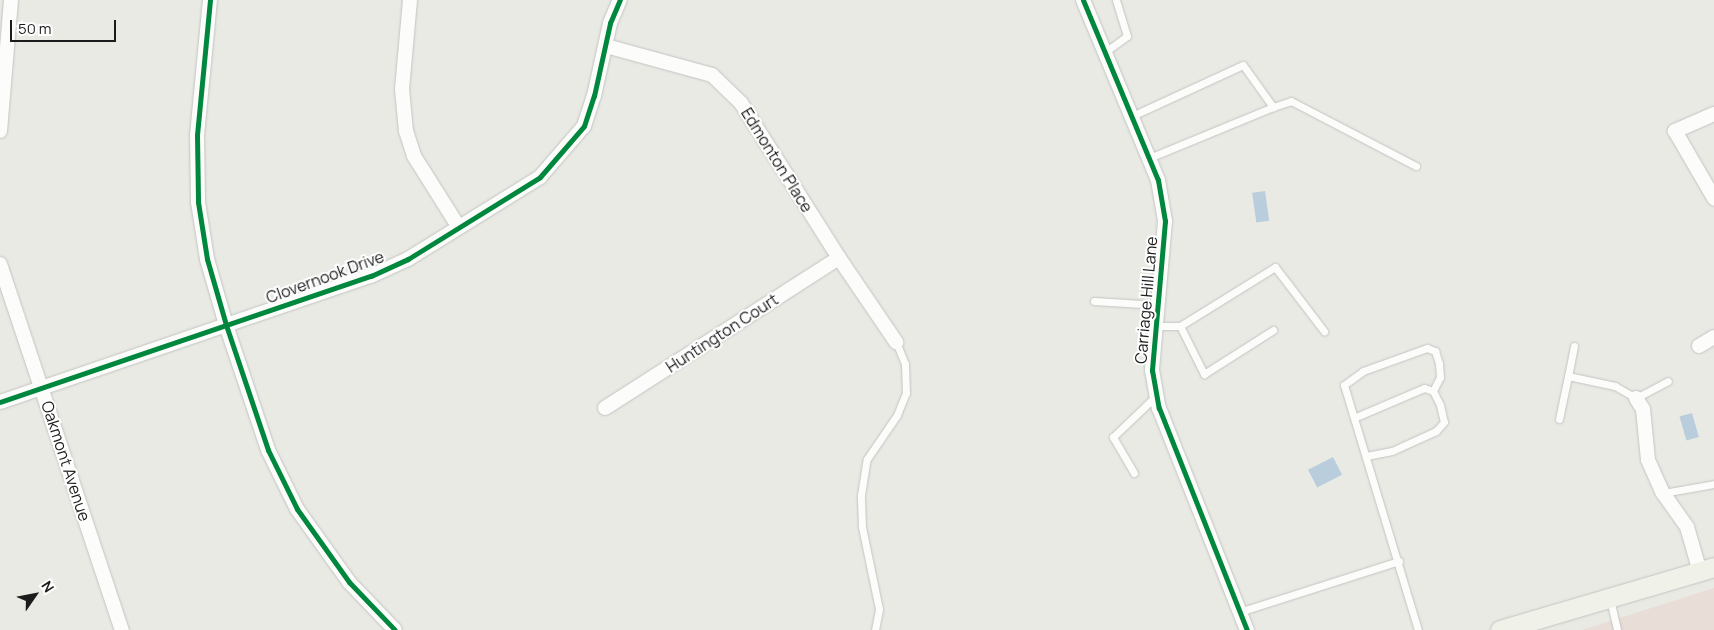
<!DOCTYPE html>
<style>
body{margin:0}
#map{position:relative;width:1714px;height:630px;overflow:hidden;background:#eaeae5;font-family:Manrope,sans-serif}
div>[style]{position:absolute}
.commercial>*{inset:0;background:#e8ddd7}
.water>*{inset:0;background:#bacddd;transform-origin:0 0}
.roads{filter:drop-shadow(0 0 1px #c3c3c1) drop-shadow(0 0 1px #c3c3c1)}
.lane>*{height:7px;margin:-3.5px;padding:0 3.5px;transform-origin:3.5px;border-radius:3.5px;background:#fcfcfb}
.street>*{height:14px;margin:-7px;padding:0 7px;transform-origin:7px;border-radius:7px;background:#fcfcfb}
.secondary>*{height:19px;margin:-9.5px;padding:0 9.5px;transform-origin:9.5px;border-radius:9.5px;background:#f0f2ea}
.cycleway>*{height:5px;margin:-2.5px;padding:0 2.5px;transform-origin:2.5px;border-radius:2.5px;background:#00873e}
span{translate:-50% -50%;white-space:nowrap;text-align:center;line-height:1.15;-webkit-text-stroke:4px #fff;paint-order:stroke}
.street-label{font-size:16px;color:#1c1c1c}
.north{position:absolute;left:10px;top:570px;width:50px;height:50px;-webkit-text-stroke:4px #fff;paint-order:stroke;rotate:57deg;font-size:14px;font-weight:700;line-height:20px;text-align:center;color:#1c1c1c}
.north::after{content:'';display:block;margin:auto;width:18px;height:22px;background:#1c1c1c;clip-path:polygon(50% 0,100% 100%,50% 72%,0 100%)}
.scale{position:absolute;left:10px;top:20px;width:106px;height:22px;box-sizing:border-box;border:2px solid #1c1c1c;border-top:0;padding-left:6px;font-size:15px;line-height:18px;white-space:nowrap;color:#1c1c1c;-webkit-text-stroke:4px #fff;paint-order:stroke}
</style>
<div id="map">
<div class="commercial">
<i style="clip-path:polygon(1714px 588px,1714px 630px,1582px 630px)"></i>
</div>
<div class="water">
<i style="left:1265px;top:191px;width:30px;height:13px;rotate:82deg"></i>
<i style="left:1692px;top:413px;width:25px;height:13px;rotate:74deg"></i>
<i style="left:1333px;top:457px;width:20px;height:28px;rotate:63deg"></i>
</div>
<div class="roads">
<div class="lane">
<i style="left:1105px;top:52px;width:27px;rotate:-36deg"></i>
<i style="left:1127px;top:36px;width:38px;rotate:-107deg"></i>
<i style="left:1273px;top:107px;width:19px;rotate:-18deg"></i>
<i style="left:1291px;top:101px;width:141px;rotate:27.5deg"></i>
<i style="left:1132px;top:116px;width:122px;rotate:-24.7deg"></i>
<i style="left:1243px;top:65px;width:52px;rotate:54.5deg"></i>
<i style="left:1273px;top:107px;width:134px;rotate:157.6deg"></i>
<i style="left:1094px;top:301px;width:64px;rotate:3.6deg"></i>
<i style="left:1157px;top:326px;width:23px"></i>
<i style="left:1180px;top:326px;width:112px;rotate:-31.8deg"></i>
<i style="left:1275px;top:267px;width:81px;rotate:52.6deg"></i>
<i style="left:1180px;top:326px;width:54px;rotate:63.4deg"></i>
<i style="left:1204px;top:374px;width:82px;rotate:-32.5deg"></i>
<i style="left:1574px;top:346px;width:31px;rotate:101deg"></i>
<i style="left:1568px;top:376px;width:48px;rotate:12deg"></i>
<i style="left:1615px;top:386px;width:24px;rotate:30deg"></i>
<i style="left:1636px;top:398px;width:36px;rotate:-28deg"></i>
<i style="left:1356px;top:417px;width:74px;rotate:-23.1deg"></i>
<i style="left:1424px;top:388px;width:9px;rotate:18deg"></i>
<i style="left:1433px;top:391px;width:16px;rotate:63deg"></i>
<i style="left:1440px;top:405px;width:17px;rotate:77deg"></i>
<i style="left:1444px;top:422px;width:12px;rotate:132deg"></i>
<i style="left:1436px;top:431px;width:48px;rotate:155.6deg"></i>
<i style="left:1392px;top:451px;width:25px;rotate:169deg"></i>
<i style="left:1559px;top:419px;width:44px;rotate:-78.2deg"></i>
<i style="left:1134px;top:473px;width:42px;rotate:-120.3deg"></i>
<i style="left:1113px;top:437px;width:61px;rotate:-43.7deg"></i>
<i style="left:1663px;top:493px;width:52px;rotate:-10deg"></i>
<i style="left:1610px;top:599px;width:32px;rotate:77deg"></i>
<i style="left:1239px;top:612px;width:168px;rotate:-17.7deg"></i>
<i style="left:875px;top:630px;width:21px;rotate:-79deg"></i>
<i style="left:879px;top:609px;width:84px;rotate:-101.7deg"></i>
<i style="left:862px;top:527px;width:32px;rotate:-92deg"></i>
<i style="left:861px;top:495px;width:36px;rotate:-81deg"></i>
<i style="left:867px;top:459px;width:53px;rotate:-55.7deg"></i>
<i style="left:897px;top:415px;width:24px;rotate:-68deg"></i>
<i style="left:906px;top:393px;width:29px;rotate:-92deg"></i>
<i style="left:905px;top:364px;width:24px;rotate:-112deg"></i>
<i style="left:1418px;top:630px;width:256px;rotate:-106.8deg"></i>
<i style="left:1344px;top:385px;width:24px;rotate:-36deg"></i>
<i style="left:1363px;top:371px;width:68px;rotate:-19.8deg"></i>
<i style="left:1427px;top:348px;width:9px;rotate:21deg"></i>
<i style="left:1435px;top:351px;width:13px;rotate:72deg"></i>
<i style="left:1439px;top:363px;width:14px;rotate:86deg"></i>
<i style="left:1440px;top:377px;width:16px;rotate:117deg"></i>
</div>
<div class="street">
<i style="left:210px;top:0;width:136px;rotate:95.5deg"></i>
<i style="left:197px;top:135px;width:67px;rotate:89.1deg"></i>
<i style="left:198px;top:202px;width:58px;rotate:81deg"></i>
<i style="left:207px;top:259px;width:69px;rotate:73.9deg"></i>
<i style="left:226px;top:325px;width:132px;rotate:71.4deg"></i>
<i style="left:268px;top:450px;width:66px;rotate:63.8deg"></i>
<i style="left:297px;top:509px;width:90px;rotate:54.5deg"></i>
<i style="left:349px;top:582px;width:66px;rotate:46.2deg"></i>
<i style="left:410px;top:0;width:89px;rotate:95.1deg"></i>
<i style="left:402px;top:89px;width:42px;rotate:84.6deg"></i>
<i style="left:406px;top:131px;width:26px;rotate:72deg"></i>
<i style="left:414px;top:156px;width:83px;rotate:57.8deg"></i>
<i style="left:1083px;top:0;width:195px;rotate:67.4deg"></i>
<i style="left:1158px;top:180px;width:42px;rotate:80.3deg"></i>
<i style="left:1165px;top:221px;width:150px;rotate:95deg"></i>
<i style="left:1152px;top:370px;width:39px;rotate:80deg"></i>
<i style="left:1159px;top:408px;width:239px;rotate:68.4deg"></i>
<i style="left:606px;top:46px;width:110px;rotate:15.3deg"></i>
<i style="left:712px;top:75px;width:40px;rotate:44deg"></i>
<i style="left:741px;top:103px;width:183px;rotate:57.7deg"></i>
<i style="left:839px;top:258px;width:102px;rotate:55.8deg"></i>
<i style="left:1714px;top:114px;width:43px;rotate:156.4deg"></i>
<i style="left:1675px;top:131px;width:78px;rotate:59.8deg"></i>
<i style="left:0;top:131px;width:131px;rotate:-85.2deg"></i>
<i style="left:0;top:264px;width:386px;rotate:71.6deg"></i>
<i style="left:1699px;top:346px;width:17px;rotate:-31deg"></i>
<i style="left:1636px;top:398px;width:13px;rotate:58deg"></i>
<i style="left:1643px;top:409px;width:51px;rotate:84.4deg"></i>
<i style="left:1648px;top:460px;width:36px;rotate:66deg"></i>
<i style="left:1663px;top:493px;width:42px;rotate:54.8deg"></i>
<i style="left:1687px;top:527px;width:47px;rotate:73.9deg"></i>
<i style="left:0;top:402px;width:392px;rotate:-18.8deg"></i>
<i style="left:371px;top:276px;width:41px;rotate:-24.7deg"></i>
<i style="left:408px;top:259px;width:155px;rotate:-31.8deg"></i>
<i style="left:540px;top:177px;width:67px;rotate:-49.2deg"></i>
<i style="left:584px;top:126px;width:32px;rotate:-72deg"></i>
<i style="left:594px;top:96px;width:75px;rotate:-77.6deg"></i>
<i style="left:610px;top:23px;width:25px;rotate:-67deg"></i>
<i style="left:605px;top:408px;width:278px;rotate:-32.7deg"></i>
</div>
<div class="secondary">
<i style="left:1500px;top:630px;width:223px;rotate:-16.4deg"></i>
</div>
</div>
<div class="cycleway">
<i style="left:210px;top:0;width:136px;rotate:95.5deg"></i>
<i style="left:197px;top:135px;width:67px;rotate:89.1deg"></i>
<i style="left:198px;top:202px;width:58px;rotate:81deg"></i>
<i style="left:207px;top:259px;width:69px;rotate:73.9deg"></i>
<i style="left:226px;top:325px;width:132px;rotate:71.4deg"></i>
<i style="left:268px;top:450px;width:66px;rotate:63.8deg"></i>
<i style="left:297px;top:509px;width:90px;rotate:54.5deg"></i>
<i style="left:349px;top:582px;width:66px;rotate:46.2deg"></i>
<i style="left:1083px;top:0;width:195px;rotate:67.4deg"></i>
<i style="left:1158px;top:180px;width:42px;rotate:80.3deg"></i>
<i style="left:1165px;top:221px;width:150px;rotate:95deg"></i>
<i style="left:1152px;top:370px;width:39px;rotate:80deg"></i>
<i style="left:1159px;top:408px;width:239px;rotate:68.4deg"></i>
<i style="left:0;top:402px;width:392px;rotate:-18.8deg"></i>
<i style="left:371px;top:276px;width:41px;rotate:-24.7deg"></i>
<i style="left:408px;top:259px;width:155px;rotate:-31.8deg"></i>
<i style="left:540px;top:177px;width:67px;rotate:-49.2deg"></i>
<i style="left:584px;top:126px;width:32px;rotate:-72deg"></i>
<i style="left:594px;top:96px;width:75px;rotate:-77.6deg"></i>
<i style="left:610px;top:23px;width:25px;rotate:-67deg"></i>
</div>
<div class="street-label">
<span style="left:777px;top:160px;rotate:58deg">Edmonton Place</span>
<span style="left:325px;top:277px;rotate:-20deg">Clovernook Drive</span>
<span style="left:1146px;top:300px;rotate:-85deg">Carriage Hill Lane</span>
<span style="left:722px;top:333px;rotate:-33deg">Huntington Court</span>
<span style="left:66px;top:461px;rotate:72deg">Oakmont Avenue</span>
</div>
<div class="north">N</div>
<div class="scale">50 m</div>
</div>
